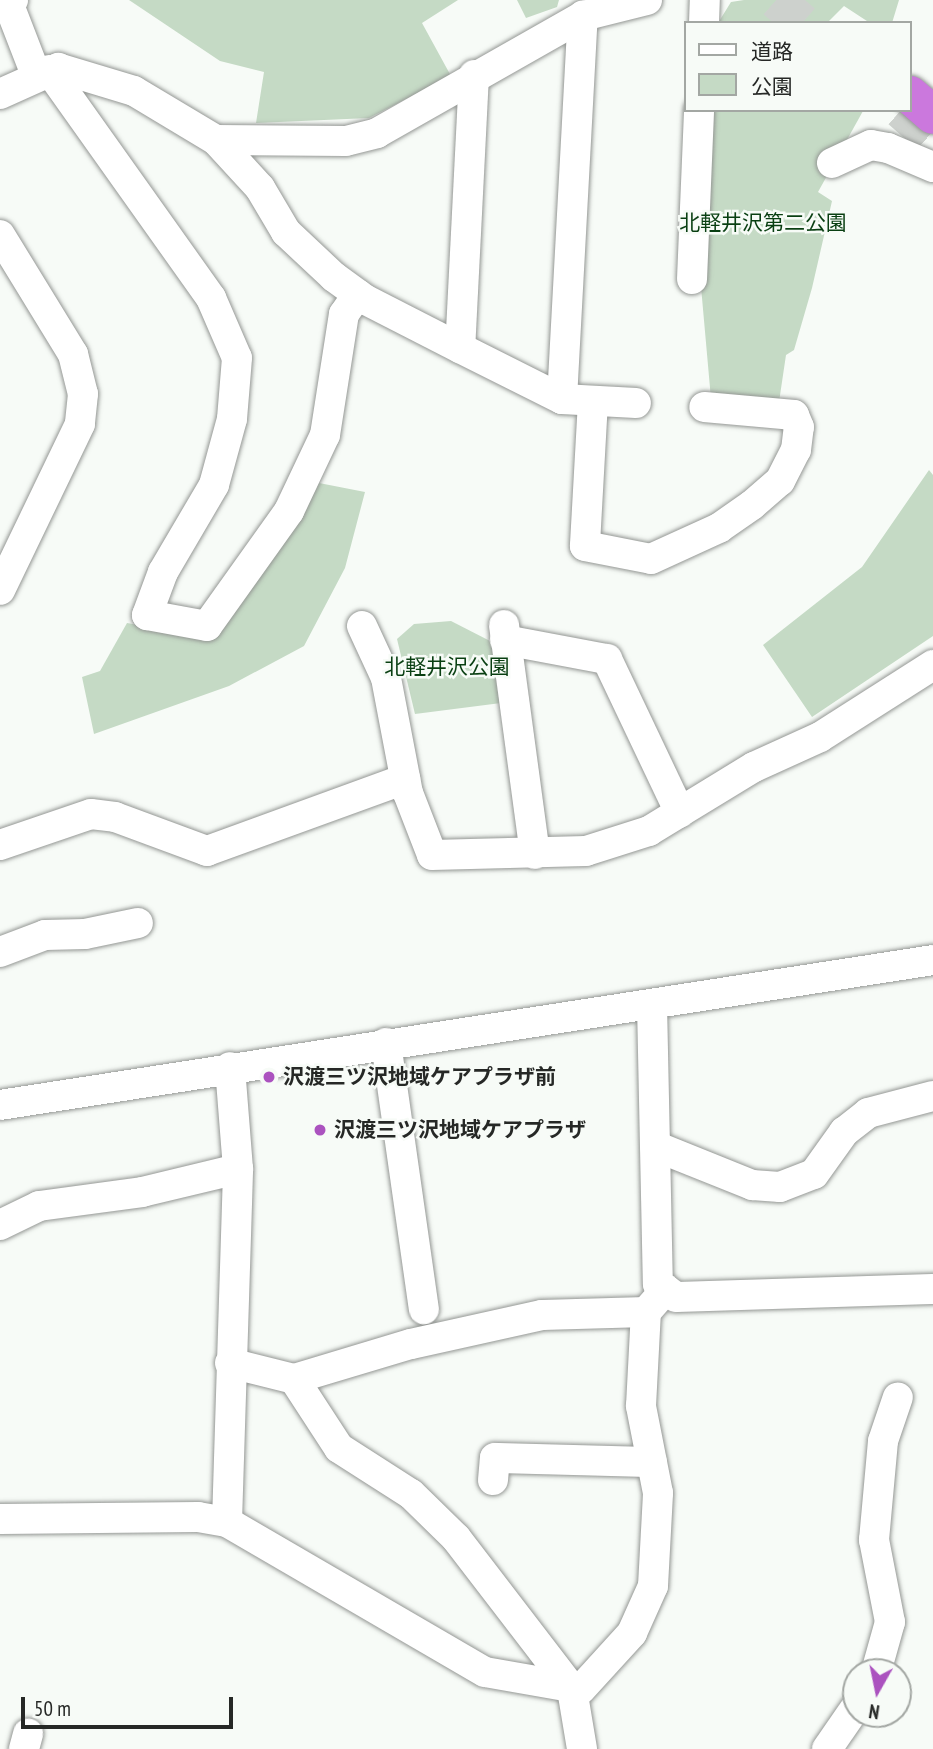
<!DOCTYPE html>
<meta charset="utf-8">
<style>
body{margin:0}
#map{position:relative;width:933px;height:1749px;overflow:hidden;background:#f7fbf7;font-family:"PT Sans Narrow","Noto Sans JP",sans-serif}
div>[style]{position:absolute}
.green>*{inset:0;background:#c5dac5}
.highway-tunnel>*{height:38px;margin-top:-19px;transform-origin:0;background:repeating-linear-gradient(90deg,#cdd1cd 0 38px,transparent 0 57px)}
.roads{filter:drop-shadow(0 0 2px #949794) drop-shadow(0 0 2px #949794)}
.minor>*{height:30px;margin:-15px;padding:0 15px;transform-origin:15px;border-radius:15px;background:#fff}
.highway>*{height:38px;margin:-19px;padding:0 19px;transform-origin:19px;border-radius:19px;background:#cb78dd}
.dots>*{width:19px;height:19px;translate:-50% -50%;box-sizing:border-box;border:4px solid #f7fbf7;border-radius:50%}
span{translate:-50% -50%;white-space:nowrap;text-align:center;line-height:1.15;-webkit-text-stroke:5px #f7fbf7;paint-order:stroke}
.park-label{font-size:21px;color:#093f12}
.poi-label{font-size:21px;color:#262826;font-weight:700}
.left{translate:0 -50%;text-align:left}
.legend{position:absolute;left:684px;top:21px;width:228px;height:91px;box-sizing:border-box;background:#f7fbf7;border:2px solid #a3a7a3;margin:0;padding:9px 12px;list-style:none;font-size:21px;color:#262826}
.legend li{display:flex;align-items:center;gap:14px;height:35px}
.legend b{width:35px;border:2px solid #a3a7a3}
.north{position:absolute;left:842px;top:1658px;width:70px;height:70px;box-sizing:border-box;background:#f7fbf7;border:2px solid #a3a7a3;border-radius:50%;rotate:189deg;font-size:19px;font-weight:700;line-height:28px;text-align:center;color:#262826}
.north::after{content:'';display:block;margin:auto;width:24px;height:32px;background:#ab52bf;clip-path:polygon(50% 0,100% 100%,50% 72%,0 100%)}
.scale{position:absolute;left:21px;top:1697px;width:212px;height:32px;box-sizing:border-box;border:4px solid #262826;border-top:0;padding-left:9px;font-size:21px;line-height:24px;white-space:nowrap;color:#262826;-webkit-text-stroke:5px #f7fbf7;paint-order:stroke}
</style>
<div id="map">
<div class="green">
<i style="clip-path:polygon(129px 0,458px 0,422px 23px,451px 76px,369px 118px,256px 123px,264px 72px,220px 61px)"></i>
<i style="clip-path:polygon(517px 0,559px 0,557px 7px,526px 18px)"></i>
<i style="clip-path:polygon(744px 0,899px 0,892px 23px,870px 23px,844px 6px,827px 23px,718px 23px,731px 2px)"></i>
<i style="clip-path:polygon(709px 110px,863px 111px,818px 192px,832px 201px,812px 288px,794px 350px,786px 355px,779px 402px,711px 399px,698px 253px)"></i>
<i style="clip-path:polygon(929px 470px,933px 475px,933px 636px,812px 717px,763px 645px,862px 567px)"></i>
<i style="clip-path:polygon(319px 483px,365px 492px,345px 568px,304px 646px,229px 686px,94px 734px,82px 677px,100px 671px,127px 623px,215px 639px,302px 515px)"></i>
<i style="clip-path:polygon(451px 621px,492px 642px,501px 703px,415px 714px,397px 639px,414px 624px)"></i>
</div>
<div class="highway-tunnel">
<i style="left:776px;top:0;width:35px;rotate:41deg"></i>
<i style="left:901px;top:110px;width:43px;rotate:41.2deg"></i>
</div>
<div class="roads">
<div class="minor">
<i style="left:13px;top:0;width:6px;rotate:129deg"></i>
<i style="left:9px;top:5px;width:75px;rotate:68.9deg"></i>
<i style="left:704px;top:23px;width:23px;rotate:-88deg"></i>
<i style="left:49px;top:70px;width:280px;rotate:54.6deg"></i>
<i style="left:211px;top:298px;width:65px;rotate:66.6deg"></i>
<i style="left:237px;top:358px;width:61px;rotate:94.7deg"></i>
<i style="left:232px;top:419px;width:68px;rotate:105.3deg"></i>
<i style="left:214px;top:485px;width:101px;rotate:120.4deg"></i>
<i style="left:163px;top:572px;width:46px;rotate:110.4deg"></i>
<i style="left:147px;top:615px;width:61px;rotate:10.4deg"></i>
<i style="left:207px;top:626px;width:141px;rotate:-54.5deg"></i>
<i style="left:289px;top:511px;width:84px;rotate:-64.7deg"></i>
<i style="left:325px;top:435px;width:122px;rotate:-81.1deg"></i>
<i style="left:344px;top:314px;width:24px;rotate:-55deg"></i>
<i style="left:474px;top:75px;width:273px;rotate:92.9deg"></i>
<i style="left:460px;top:348px;width:114px;rotate:26.6deg"></i>
<i style="left:562px;top:399px;width:74px;rotate:3.1deg"></i>
<i style="left:0;top:94px;width:64px;rotate:-24.1deg"></i>
<i style="left:58px;top:68px;width:79px;rotate:16.8deg"></i>
<i style="left:134px;top:91px;width:96px;rotate:30.9deg"></i>
<i style="left:216px;top:140px;width:65px;rotate:47.5deg"></i>
<i style="left:260px;top:188px;width:51px;rotate:59.4deg"></i>
<i style="left:286px;top:232px;width:66px;rotate:43.2deg"></i>
<i style="left:334px;top:277px;width:39px;rotate:36deg"></i>
<i style="left:366px;top:300px;width:106px;rotate:27.1deg"></i>
<i style="left:216px;top:140px;width:130px;rotate:0.4deg"></i>
<i style="left:346px;top:141px;width:32px;rotate:-14deg"></i>
<i style="left:377px;top:133px;width:237px;rotate:-29.6deg"></i>
<i style="left:583px;top:16px;width:66px;rotate:-14deg"></i>
<i style="left:832px;top:163px;width:43px;rotate:-24.8deg"></i>
<i style="left:871px;top:145px;width:17px;rotate:10deg"></i>
<i style="left:888px;top:148px;width:49px;rotate:22.9deg"></i>
<i style="left:0;top:235px;width:140px;rotate:58.5deg"></i>
<i style="left:73px;top:354px;width:41px;rotate:76deg"></i>
<i style="left:83px;top:394px;width:30px;rotate:96deg"></i>
<i style="left:80px;top:424px;width:184px;rotate:115.7deg"></i>
<i style="left:692px;top:279px;width:169px;rotate:-87.6deg"></i>
<i style="left:562px;top:399px;width:384px;rotate:-86.9deg"></i>
<i style="left:593px;top:401px;width:145px;rotate:93.2deg"></i>
<i style="left:585px;top:546px;width:67px;rotate:11.1deg"></i>
<i style="left:651px;top:559px;width:75px;rotate:-24.5deg"></i>
<i style="left:719px;top:528px;width:40px;rotate:-34.9deg"></i>
<i style="left:752px;top:505px;width:37px;rotate:-41deg"></i>
<i style="left:780px;top:481px;width:35px;rotate:-63deg"></i>
<i style="left:796px;top:450px;width:23px;rotate:-83deg"></i>
<i style="left:799px;top:427px;width:13px;rotate:-113deg"></i>
<i style="left:794px;top:415px;width:90px;rotate:-174.9deg"></i>
<i style="left:504px;top:625px;width:231px;rotate:82.3deg"></i>
<i style="left:362px;top:626px;width:57px;rotate:65.2deg"></i>
<i style="left:386px;top:678px;width:117px;rotate:79.2deg"></i>
<i style="left:408px;top:793px;width:66px;rotate:68.8deg"></i>
<i style="left:432px;top:855px;width:154px;rotate:-1.5deg"></i>
<i style="left:586px;top:851px;width:66px;rotate:-17.6deg"></i>
<i style="left:649px;top:831px;width:123px;rotate:-31.4deg"></i>
<i style="left:754px;top:767px;width:72px;rotate:-24.4deg"></i>
<i style="left:820px;top:737px;width:134px;rotate:-32.5deg"></i>
<i style="left:505px;top:640px;width:104px;rotate:10.6deg"></i>
<i style="left:607px;top:659px;width:170px;rotate:64.6deg"></i>
<i style="left:0;top:845px;width:96px;rotate:-18.8deg"></i>
<i style="left:91px;top:814px;width:24px;rotate:7deg"></i>
<i style="left:115px;top:817px;width:98px;rotate:20.3deg"></i>
<i style="left:207px;top:851px;width:211px;rotate:-20deg"></i>
<i style="left:0;top:952px;width:48px;rotate:-20.7deg"></i>
<i style="left:45px;top:935px;width:40px;rotate:-1.4deg"></i>
<i style="left:85px;top:934px;width:54px;rotate:-11.7deg"></i>
<i style="left:652px;top:1004px;width:280px;rotate:88.8deg"></i>
<i style="left:658px;top:1284px;width:22px;rotate:36deg"></i>
<i style="left:676px;top:1297px;width:257px;rotate:-1.8deg"></i>
<i style="left:386px;top:1043px;width:269px;rotate:81.9deg"></i>
<i style="left:0;top:1105px;width:944px;rotate:-8.83deg"></i>
<i style="left:655px;top:1146px;width:105px;rotate:21.9deg"></i>
<i style="left:752px;top:1185px;width:28px;rotate:4deg"></i>
<i style="left:780px;top:1187px;width:36px;rotate:-21deg"></i>
<i style="left:814px;top:1174px;width:52px;rotate:-54.5deg"></i>
<i style="left:844px;top:1132px;width:31px;rotate:-38deg"></i>
<i style="left:868px;top:1113px;width:67px;rotate:-14.7deg"></i>
<i style="left:0;top:1225px;width:43px;rotate:-26deg"></i>
<i style="left:39px;top:1206px;width:104px;rotate:-7.7deg"></i>
<i style="left:142px;top:1192px;width:99px;rotate:-13.5deg"></i>
<i style="left:230px;top:1363px;width:66px;rotate:14deg"></i>
<i style="left:294px;top:1379px;width:122px;rotate:-16.7deg"></i>
<i style="left:411px;top:1344px;width:134px;rotate:-12.5deg"></i>
<i style="left:542px;top:1315px;width:104px;rotate:-1.7deg"></i>
<i style="left:294px;top:1379px;width:82px;rotate:56.9deg"></i>
<i style="left:339px;top:1448px;width:85px;rotate:32.6deg"></i>
<i style="left:411px;top:1494px;width:63px;rotate:44.4deg"></i>
<i style="left:456px;top:1538px;width:190px;rotate:52.5deg"></i>
<i style="left:572px;top:1689px;width:61px;rotate:80.5deg"></i>
<i style="left:493px;top:1480px;width:22px;rotate:-85deg"></i>
<i style="left:495px;top:1458px;width:157px;rotate:1.5deg"></i>
<i style="left:0;top:1519px;width:198px;rotate:-0.6deg"></i>
<i style="left:198px;top:1517px;width:29px;rotate:10deg"></i>
<i style="left:227px;top:1522px;width:298px;rotate:30.2deg"></i>
<i style="left:485px;top:1672px;width:97px;rotate:10deg"></i>
<i style="left:581px;top:1689px;width:76px;rotate:-47.7deg"></i>
<i style="left:632px;top:1633px;width:51px;rotate:-65.9deg"></i>
<i style="left:653px;top:1586px;width:93px;rotate:-86.9deg"></i>
<i style="left:658px;top:1493px;width:89px;rotate:-101.1deg"></i>
<i style="left:641px;top:1406px;width:94px;rotate:-87deg"></i>
<i style="left:646px;top:1312px;width:30px;rotate:-49deg"></i>
<i style="left:227px;top:1522px;width:353px;rotate:-88.2deg"></i>
<i style="left:238px;top:1169px;width:102px;rotate:-94.5deg"></i>
<i style="left:876px;top:1672px;width:52px;rotate:-74.4deg"></i>
<i style="left:890px;top:1622px;width:84px;rotate:-101deg"></i>
<i style="left:874px;top:1540px;width:99px;rotate:-84.8deg"></i>
<i style="left:883px;top:1441px;width:46px;rotate:-71.2deg"></i>
<i style="left:24px;top:1749px;width:16px;rotate:-75deg"></i>
<i style="left:827px;top:1749px;width:51px;rotate:-55.4deg"></i>
</div>
<div class="highway">
<i style="left:910px;top:95px;width:30px;rotate:41deg"></i>
</div>
</div>
<div class="dots">
<i style="left:269px;top:1077px;background:#ab52bf"></i>
<i style="left:320px;top:1130px;background:#ab52bf"></i>
</div>
<div class="park-label">
<span style="left:763px;top:223px">北軽井沢第二公園</span>
<span style="left:447px;top:667px">北軽井沢公園</span>
</div>
<div class="poi-label">
<span class="left" style="left:283px;top:1077px">沢渡三ツ沢地域ケアプラザ前</span>
<span class="left" style="left:334px;top:1130px">沢渡三ツ沢地域ケアプラザ</span>
</div>
<ul class="legend">
<li><b style="height:9px;background:#fff"></b>道路</li>
<li><b style="height:19px;background:#c5dac5"></b>公園</li>
</ul>
<div class="north">N</div>
<div class="scale">50 m</div>
</div>
